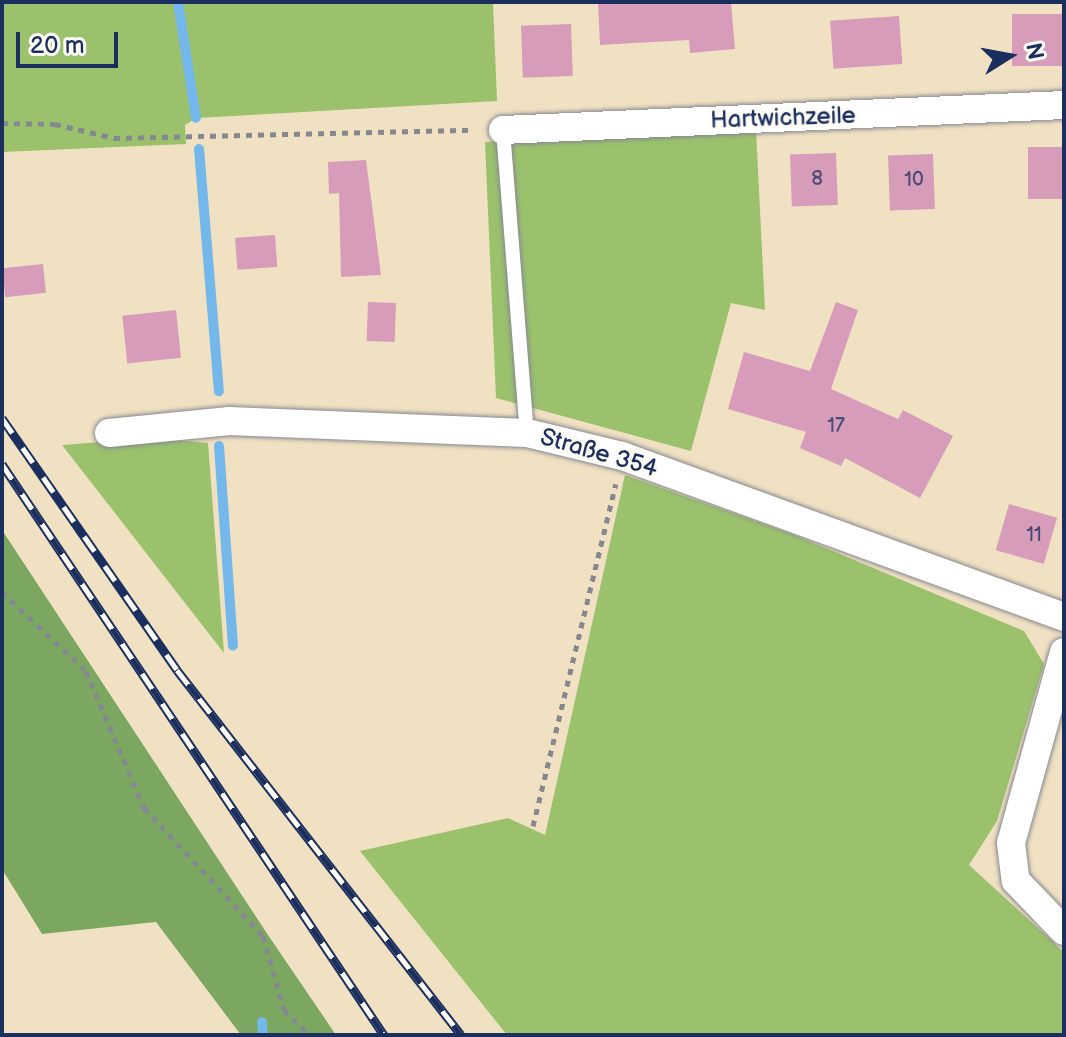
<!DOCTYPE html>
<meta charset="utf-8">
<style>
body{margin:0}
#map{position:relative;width:1066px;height:1037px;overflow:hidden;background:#f1e1c3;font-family:"Balsamiq Sans",sans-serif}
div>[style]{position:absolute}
.green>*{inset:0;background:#9bc16d}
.forest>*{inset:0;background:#7ca760}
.stream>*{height:10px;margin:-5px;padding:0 5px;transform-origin:5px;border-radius:5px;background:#74b7ea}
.building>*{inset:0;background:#d79cb9;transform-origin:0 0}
.path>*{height:5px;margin-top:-2.5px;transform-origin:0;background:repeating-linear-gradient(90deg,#868890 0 6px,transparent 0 12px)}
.roads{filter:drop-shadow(0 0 2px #868890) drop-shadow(0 0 2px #868890)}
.service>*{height:14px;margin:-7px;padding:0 7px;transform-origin:7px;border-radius:7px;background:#fff}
.minor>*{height:28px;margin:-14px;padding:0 14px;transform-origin:14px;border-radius:14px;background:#fff}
.rail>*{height:9px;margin-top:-4.5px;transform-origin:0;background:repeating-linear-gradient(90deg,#fdfcf7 0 18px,#1b2f5e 0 36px);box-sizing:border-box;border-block:2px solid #1b2f5e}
span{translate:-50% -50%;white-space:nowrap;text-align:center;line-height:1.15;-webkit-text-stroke:6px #fdfcf7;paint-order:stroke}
.number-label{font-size:20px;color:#4a4a75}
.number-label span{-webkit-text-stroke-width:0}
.street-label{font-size:24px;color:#1b2f5e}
.frame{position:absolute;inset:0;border:4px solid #1b2f5e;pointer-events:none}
.north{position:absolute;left:970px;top:16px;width:80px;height:80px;-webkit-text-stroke:6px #fdfcf7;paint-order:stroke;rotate:79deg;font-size:22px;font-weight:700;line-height:32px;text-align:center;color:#1b2f5e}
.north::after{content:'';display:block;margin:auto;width:28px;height:36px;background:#1b2f5e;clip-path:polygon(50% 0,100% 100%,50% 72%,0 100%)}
.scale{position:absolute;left:16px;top:32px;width:102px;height:36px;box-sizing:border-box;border:4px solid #1b2f5e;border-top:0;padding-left:10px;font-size:24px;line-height:28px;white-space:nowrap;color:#1b2f5e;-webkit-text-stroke:6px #fdfcf7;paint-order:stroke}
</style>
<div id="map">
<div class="green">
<i style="clip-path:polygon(2px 2px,493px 2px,497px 101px,197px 118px,185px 125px,186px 144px,2px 152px)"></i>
<i style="clip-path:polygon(756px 130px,765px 310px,731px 303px,691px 451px,496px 398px,485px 142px)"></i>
<i style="clip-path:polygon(153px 438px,208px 443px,224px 653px,62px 445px)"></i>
<i style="clip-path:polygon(625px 475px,792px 534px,1024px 631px,1044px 664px,997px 821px,969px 865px,1064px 952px,1064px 1035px,507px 1035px,360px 851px,508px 818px,545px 835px)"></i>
</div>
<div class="forest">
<i style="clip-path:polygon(2px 530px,268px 935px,336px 1035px,241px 1035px,156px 922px,42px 934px,2px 869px)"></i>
</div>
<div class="stream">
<i style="left:178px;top:2px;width:117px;rotate:81.2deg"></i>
<i style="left:199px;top:149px;width:243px;rotate:85.3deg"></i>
<i style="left:219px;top:446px;width:200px;rotate:86deg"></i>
<i style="left:262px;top:1022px;width:13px;rotate:86deg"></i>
</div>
<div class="building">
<i style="clip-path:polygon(598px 2px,731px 2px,735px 49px,690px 53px,689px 40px,600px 45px)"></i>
<i style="left:1064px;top:14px;width:52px;height:52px;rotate:90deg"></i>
<i style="left:899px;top:16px;width:48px;height:69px;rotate:86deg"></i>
<i style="left:571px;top:24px;width:52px;height:50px;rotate:88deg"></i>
<i style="left:1064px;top:147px;width:52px;height:36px;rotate:90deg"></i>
<i style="left:836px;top:153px;width:52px;height:46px;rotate:88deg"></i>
<i style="left:933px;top:154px;width:55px;height:45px;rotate:88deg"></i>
<i style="clip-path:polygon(366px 160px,381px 275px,341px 277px,339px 193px,329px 194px,328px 162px)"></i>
<i style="left:275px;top:235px;width:32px;height:40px;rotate:86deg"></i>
<i style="left:43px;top:264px;width:29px;height:41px;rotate:84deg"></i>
<i style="left:368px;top:302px;width:28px;height:39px;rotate:2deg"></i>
<i style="clip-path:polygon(836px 302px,858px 310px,831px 389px,898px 419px,903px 410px,953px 436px,920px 498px,845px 458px,841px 466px,800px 448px,806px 432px,728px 409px,744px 352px,810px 371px)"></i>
<i style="left:176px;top:310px;width:48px;height:54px;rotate:84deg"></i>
<i style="left:1009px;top:504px;width:50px;height:48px;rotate:16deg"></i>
</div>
<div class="path">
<i style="left:2px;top:123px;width:53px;rotate:1.1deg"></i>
<i style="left:55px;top:124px;width:61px;rotate:13.3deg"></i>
<i style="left:114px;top:138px;width:360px;rotate:-1.3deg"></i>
<i style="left:2px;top:592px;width:115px;rotate:43.2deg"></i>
<i style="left:86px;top:671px;width:149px;rotate:67.1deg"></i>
<i style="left:144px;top:808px;width:175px;rotate:47.1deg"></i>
<i style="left:263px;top:936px;width:77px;rotate:74.2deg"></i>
<i style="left:284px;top:1010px;width:36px;rotate:44deg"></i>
<i style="left:533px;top:826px;width:352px;rotate:-76.4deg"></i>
</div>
<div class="roads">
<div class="service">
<i style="left:503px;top:130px;width:304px;rotate:85.5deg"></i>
</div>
<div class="minor">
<i style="left:503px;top:130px;width:562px;rotate:-2.55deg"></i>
<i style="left:109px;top:433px;width:121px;rotate:-5.7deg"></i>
<i style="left:229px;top:421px;width:298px;rotate:2.3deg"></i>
<i style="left:527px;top:433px;width:98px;rotate:13.6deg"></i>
<i style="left:622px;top:456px;width:470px;rotate:20deg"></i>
<i style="left:1064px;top:652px;width:198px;rotate:105.5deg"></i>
<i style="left:1011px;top:843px;width:38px;rotate:83deg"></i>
<i style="left:1016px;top:881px;width:69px;rotate:46.2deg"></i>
</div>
</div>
<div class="rail">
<i style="left:2px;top:418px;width:307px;rotate:55.2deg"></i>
<i style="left:177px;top:670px;width:462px;rotate:52.1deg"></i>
<i style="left:2px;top:464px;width:687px;rotate:56.22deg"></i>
</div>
<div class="number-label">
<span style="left:817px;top:179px">8</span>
<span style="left:914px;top:180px">10</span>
<span style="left:836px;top:426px">17</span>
<span style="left:1034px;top:535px">11</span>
</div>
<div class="street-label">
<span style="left:783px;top:118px;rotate:-2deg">Hartwichzeile</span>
<span style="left:599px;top:453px;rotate:16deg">Straße 354</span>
</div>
<div class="frame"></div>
<div class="north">N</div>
<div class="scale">20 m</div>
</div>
